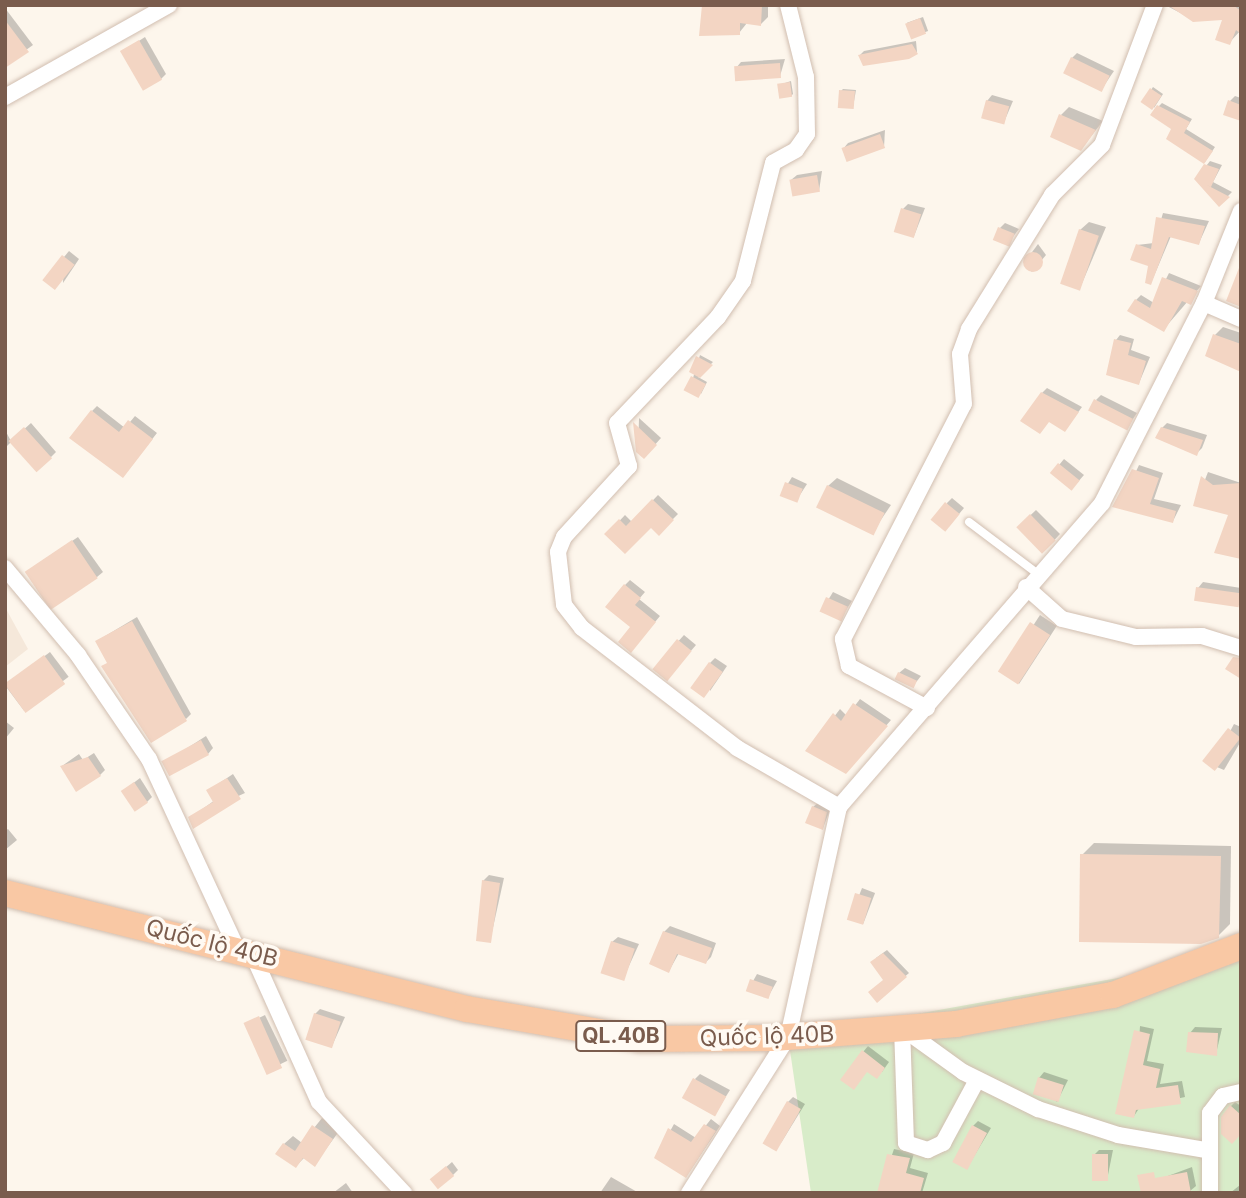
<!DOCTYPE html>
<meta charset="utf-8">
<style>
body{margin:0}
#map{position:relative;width:1246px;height:1198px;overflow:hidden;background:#fdf6ec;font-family:Inter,sans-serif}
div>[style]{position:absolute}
.residential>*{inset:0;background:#f5e8da}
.green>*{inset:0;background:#d8ecc9}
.shadow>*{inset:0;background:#0003;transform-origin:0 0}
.building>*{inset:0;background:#f3d5c3;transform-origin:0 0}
.round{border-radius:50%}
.roads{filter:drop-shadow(0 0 2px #d1beb0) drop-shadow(0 0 2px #d1beb0)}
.service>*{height:8px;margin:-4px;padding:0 4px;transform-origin:4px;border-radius:4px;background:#fff}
.minor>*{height:16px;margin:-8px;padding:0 8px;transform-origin:8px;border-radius:8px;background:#fff}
.trunk>*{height:26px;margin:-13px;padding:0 13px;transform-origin:13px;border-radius:13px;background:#f9c8a4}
span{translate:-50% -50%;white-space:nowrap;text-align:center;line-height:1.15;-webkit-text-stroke:7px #fffaf3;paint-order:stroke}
.shield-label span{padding:2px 5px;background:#fffaf3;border:2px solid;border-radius:5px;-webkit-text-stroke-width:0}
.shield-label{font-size:21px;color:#7a5c4d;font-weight:700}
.street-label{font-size:23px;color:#7a5c4d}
.frame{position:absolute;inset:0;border:7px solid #7a5c4d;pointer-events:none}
</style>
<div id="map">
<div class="residential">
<i style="clip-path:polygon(5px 607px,28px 649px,5px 667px)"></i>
</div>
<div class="green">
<i style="clip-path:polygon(1241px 956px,1241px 1193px,811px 1193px,788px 1037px)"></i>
</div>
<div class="shadow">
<i style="clip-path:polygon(704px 5px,768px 5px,768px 17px,760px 25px,747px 23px,739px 33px)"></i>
<i style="clip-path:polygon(1165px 5px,1241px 5px,1241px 30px,1229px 43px,1225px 18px,1194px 20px)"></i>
<i style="clip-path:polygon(5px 8px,33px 45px,5px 65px)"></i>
<i style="left:923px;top:17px;width:15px;height:17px;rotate:70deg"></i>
<i style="clip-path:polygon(145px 37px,166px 74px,161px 79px,123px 51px)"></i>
<i style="clip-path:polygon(916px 41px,917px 52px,860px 55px,864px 51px)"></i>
<i style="clip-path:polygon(1077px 53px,1114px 71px,1101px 90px,1072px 58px)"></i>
<i style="clip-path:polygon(785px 59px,780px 76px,736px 68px,741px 62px)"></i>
<i style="clip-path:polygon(791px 81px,793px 94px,791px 96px,779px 85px)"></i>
<i style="clip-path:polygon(1153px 87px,1163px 94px,1154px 108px,1151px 90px)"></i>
<i style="clip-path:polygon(843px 89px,856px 90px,853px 107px,841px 91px)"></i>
<i style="clip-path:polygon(992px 95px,1013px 101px,1004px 122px,987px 101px)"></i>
<i style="clip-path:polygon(1235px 96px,1241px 98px,1241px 119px,1230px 101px)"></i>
<i style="clip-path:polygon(1162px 103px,1192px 119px,1186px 129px,1215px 147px,1205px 162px,1156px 109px)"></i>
<i style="clip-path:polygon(1069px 107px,1103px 121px,1081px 149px,1061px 115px)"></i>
<i style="clip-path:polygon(885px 130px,884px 147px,843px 149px,848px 143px)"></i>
<i style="clip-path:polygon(1210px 161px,1222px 165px,1213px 182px,1232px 192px,1219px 205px,1196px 179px)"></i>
<i style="clip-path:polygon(822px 171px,819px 191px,791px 180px,797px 175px)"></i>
<i style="clip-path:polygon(908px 204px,925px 208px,914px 236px,903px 209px)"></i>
<i style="clip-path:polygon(1163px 213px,1209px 221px,1199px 243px,1171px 236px,1151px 283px,1150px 265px,1137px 245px,1154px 243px)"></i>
<i style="clip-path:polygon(1089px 222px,1106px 227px,1080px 288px,1080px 230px)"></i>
<i style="clip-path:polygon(1005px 223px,1019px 229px,1007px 245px,1000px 228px)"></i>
<i style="clip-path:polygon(1038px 244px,1046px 255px,1032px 272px,1024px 263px)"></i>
<i style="clip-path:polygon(69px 251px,79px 259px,63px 283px,64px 257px)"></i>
<i style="clip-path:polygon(1169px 273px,1201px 286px,1163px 330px,1136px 300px,1141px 295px,1154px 303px)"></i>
<i style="clip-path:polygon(1223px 327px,1241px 333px,1241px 370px,1215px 335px)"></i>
<i style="clip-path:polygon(1120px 335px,1134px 339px,1131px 350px,1150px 357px,1139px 383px,1116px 340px)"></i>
<i style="clip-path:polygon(700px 355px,713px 362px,698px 377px,707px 382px,701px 394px,693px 378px)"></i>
<i style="clip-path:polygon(1047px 388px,1082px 407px,1065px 430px,1042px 393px)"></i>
<i style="clip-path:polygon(1101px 395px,1137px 413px,1127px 428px,1096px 400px)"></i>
<i style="clip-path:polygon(97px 406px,125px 428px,135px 416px,157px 433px,128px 470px,92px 411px)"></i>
<i style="clip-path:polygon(639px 418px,661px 438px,644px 457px,638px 451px)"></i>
<i style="clip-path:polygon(31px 423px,56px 452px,51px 457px,11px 442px,5px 448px,5px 430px,11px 441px)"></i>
<i style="clip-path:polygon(1167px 423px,1207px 435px,1202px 448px,1196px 454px,1162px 428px)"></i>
<i style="clip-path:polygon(1064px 459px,1084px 475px,1077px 483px,1059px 465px)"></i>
<i style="clip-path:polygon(1139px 465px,1163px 473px,1154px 499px,1181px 505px,1173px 521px,1124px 497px)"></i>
<i style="clip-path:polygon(1208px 472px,1241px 483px,1241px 558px,1230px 514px,1195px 505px)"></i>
<i style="clip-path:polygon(792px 477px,807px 484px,796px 501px,781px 495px)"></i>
<i style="clip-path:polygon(837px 478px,891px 505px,872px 533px,828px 486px)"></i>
<i style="clip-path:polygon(658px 495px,678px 514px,659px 533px,651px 526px,607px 534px,625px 515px,632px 522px)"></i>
<i style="clip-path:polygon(952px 498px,964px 508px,950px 525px,947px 503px)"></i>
<i style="clip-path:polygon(1036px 510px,1060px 534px,1048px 547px,1018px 527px)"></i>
<i style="clip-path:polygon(78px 537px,103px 572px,97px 577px,33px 567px)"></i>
<i style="clip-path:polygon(630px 580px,645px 592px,639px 599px,660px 616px,636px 645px,625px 585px)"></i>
<i style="clip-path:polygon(1203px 582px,1241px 588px,1241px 606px,1198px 588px)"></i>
<i style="clip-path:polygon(833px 592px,852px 601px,840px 619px,822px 610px)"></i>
<i style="left:1040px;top:615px;width:20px;height:69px;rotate:33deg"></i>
<i style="clip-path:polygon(137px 617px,191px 714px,186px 719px,109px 662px,97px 641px)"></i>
<i style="clip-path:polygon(684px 635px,696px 645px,672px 673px,654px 668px)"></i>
<i style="left:50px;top:652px;width:31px;height:56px;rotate:53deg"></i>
<i style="clip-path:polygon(715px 658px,727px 666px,710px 691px,710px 663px)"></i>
<i style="clip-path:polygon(905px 668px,921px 676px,913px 686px,899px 673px)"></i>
<i style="clip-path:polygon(860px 699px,891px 720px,851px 766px,808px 751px,840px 709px,847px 716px)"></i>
<i style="clip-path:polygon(5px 721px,14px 728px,5px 739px)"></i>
<i style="clip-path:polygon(1234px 724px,1241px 727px,1241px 741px,1224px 770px,1212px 765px)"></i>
<i style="clip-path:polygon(206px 736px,213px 748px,208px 754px,164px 763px)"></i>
<i style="clip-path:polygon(94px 753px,105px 770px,100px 775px,62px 766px,79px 754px,83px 760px)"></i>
<i style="clip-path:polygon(233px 774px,245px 793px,190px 818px,215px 800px,209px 790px)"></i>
<i style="clip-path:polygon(140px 778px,152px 797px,147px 802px,123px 791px)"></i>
<i style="clip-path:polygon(819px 802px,831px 807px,823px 828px,813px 807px)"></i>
<i style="clip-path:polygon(8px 829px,17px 840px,5px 850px,5px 831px)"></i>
<i style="clip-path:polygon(1094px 843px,1231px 846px,1230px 924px,1218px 936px,1082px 855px)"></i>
<i style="clip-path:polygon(489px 875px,504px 878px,490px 941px,483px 881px)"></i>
<i style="left:862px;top:888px;width:14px;height:33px;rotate:21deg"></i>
<i style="clip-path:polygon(670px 926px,716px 943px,711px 957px,706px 962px,679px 953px,669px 971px,664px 932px)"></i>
<i style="clip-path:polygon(618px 937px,639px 944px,623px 979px,612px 942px)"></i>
<i style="clip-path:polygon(887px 950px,909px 973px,877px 1001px,885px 979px,876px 958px)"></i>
<i style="clip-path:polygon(757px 974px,777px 981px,768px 997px,748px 990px)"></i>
<i style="clip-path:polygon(320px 1009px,345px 1017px,332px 1046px,315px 1014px)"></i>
<i style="left:265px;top:1015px;width:51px;height:21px;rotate:64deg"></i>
<i style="clip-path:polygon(1140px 1026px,1154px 1029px,1147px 1061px,1164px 1064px,1160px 1084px,1182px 1081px,1185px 1097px,1140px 1107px,1134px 1116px)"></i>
<i style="clip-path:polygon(1195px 1027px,1222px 1028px,1216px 1054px,1190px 1033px)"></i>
<i style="clip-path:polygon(868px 1046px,889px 1062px,882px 1072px,863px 1052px)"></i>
<i style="clip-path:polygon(1044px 1072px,1068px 1080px,1057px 1102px,1039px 1078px)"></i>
<i style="clip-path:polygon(700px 1074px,730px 1090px,715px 1114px,695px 1079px)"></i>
<i style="clip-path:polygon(793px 1097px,805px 1104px,781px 1143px,788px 1102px)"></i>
<i style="clip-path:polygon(1235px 1102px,1241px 1106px,1241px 1132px,1230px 1107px)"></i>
<i style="clip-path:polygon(322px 1118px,340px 1130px,315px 1164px,304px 1158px,296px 1166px,284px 1144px,293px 1136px,302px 1143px)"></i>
<i style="clip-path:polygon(711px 1119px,720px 1126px,690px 1171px,656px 1157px,674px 1124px,696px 1138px)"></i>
<i style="clip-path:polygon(978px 1121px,991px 1128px,967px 1168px,973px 1126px)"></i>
<i style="clip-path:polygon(894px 1149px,914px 1153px,910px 1168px,928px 1173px,922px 1193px,879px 1193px)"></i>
<i style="clip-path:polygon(1099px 1150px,1113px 1150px,1107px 1180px,1094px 1155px)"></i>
<i style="clip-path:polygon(452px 1162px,458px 1170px,453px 1175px,438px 1174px)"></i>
<i style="clip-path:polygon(1192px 1167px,1196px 1186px,1190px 1191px,1149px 1183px)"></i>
<i style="clip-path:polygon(1241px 1169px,1241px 1193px,1230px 1193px,1240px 1185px)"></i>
<i style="clip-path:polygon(611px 1177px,639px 1193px,600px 1193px)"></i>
<i style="clip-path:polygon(346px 1183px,353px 1193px,333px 1193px)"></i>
</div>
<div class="building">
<i style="clip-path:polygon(702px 5px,762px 5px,761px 26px,740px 23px,740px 35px,699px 36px)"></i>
<i style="clip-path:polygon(1168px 5px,1233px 5px,1241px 11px,1241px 34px,1236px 30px,1230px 45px,1215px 40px,1222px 20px,1193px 22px)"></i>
<i style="left:920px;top:18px;width:17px;height:16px;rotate:69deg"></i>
<i style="clip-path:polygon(5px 20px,29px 52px,5px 68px)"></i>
<i style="left:139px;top:40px;width:46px;height:22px;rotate:60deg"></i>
<i style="clip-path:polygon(912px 44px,918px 54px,909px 59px,863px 66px,858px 55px)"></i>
<i style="left:1071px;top:57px;width:43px;height:18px;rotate:26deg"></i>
<i style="left:780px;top:63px;width:15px;height:46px;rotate:86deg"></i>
<i style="left:790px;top:82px;width:15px;height:13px;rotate:82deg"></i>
<i style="left:1150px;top:88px;width:14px;height:17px;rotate:34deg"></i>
<i style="left:839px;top:90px;width:16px;height:18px;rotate:4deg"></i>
<i style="left:986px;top:100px;width:24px;height:19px;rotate:15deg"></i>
<i style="clip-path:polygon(1228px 100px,1241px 105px,1241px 121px,1223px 115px)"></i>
<i style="clip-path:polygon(1157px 105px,1190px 122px,1184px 133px,1213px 151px,1204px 164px,1166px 139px,1171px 129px,1150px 115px)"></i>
<i style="clip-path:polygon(1059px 114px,1096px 130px,1081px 151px,1050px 137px)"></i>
<i style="left:880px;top:134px;width:15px;height:41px;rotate:70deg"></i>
<i style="clip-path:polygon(1204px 164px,1219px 169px,1211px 187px,1205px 184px,1230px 197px,1219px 207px,1194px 179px)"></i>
<i style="left:817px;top:175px;width:17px;height:28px;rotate:80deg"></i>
<i style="left:901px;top:208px;width:21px;height:25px;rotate:17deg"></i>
<i style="clip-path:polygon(1156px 217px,1205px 226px,1199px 245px,1169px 237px,1151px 285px,1145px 283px,1148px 266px,1130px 260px,1136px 244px,1151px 249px)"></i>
<i style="left:998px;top:227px;width:18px;height:14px;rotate:22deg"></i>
<i style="left:1079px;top:229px;width:21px;height:58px;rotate:19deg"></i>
<i class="round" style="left:1023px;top:252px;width:20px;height:20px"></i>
<i style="left:62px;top:255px;width:16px;height:32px;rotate:38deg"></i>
<i style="clip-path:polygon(1241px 263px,1241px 307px,1226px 301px)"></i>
<i style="clip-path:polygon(1162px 277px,1198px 291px,1191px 305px,1182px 301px,1164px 332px,1127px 311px,1135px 299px,1150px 308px)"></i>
<i style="clip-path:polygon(1213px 334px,1241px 344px,1241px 372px,1205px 356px)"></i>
<i style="clip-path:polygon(1114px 339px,1131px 343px,1128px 355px,1146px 361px,1139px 385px,1106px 375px)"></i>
<i style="clip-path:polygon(696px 356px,713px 365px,700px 378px,689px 372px)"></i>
<i style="left:691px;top:376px;width:17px;height:16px;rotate:28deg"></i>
<i style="clip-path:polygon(1041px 392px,1079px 412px,1065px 432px,1049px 422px,1040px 434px,1020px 421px)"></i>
<i style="left:1094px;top:399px;width:44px;height:13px;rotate:27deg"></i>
<i style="clip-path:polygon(91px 410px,119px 432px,128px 420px,153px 439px,123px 478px,69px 438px)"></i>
<i style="clip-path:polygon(633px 422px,657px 445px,644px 459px,636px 452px)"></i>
<i style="left:24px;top:427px;width:42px;height:21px;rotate:48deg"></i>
<i style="clip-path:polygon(1161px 427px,1203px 440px,1197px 456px,1155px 438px)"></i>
<i style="left:1058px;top:463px;width:28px;height:13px;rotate:39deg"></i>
<i style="clip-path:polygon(1132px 469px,1159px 478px,1150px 504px,1176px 511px,1173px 523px,1112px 507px)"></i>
<i style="clip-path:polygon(1201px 476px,1213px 485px,1241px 483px,1241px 559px,1214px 553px,1228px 515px,1193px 506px)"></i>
<i style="left:785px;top:482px;width:19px;height:15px;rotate:21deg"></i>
<i style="left:827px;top:485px;width:64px;height:25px;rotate:26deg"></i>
<i style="clip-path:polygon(652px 499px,674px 520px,659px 536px,651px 528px,625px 554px,604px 534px,619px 519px,626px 526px)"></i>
<i style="left:945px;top:502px;width:19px;height:23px;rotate:39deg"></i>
<i style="left:1030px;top:514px;width:37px;height:19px;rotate:46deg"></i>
<i style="left:72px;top:540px;width:46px;height:57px;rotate:56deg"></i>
<i style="clip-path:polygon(624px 584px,641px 598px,635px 605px,656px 622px,631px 653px,618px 642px,630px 627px,605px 607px)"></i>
<i style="left:1196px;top:587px;width:45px;height:14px;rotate:8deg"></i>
<i style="left:826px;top:597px;width:24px;height:16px;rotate:24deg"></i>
<i style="clip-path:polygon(132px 621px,187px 721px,151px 743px,101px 666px,107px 663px,95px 641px)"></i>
<i style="left:1030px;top:622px;width:24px;height:59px;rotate:33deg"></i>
<i style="left:677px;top:639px;width:19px;height:39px;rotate:39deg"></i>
<i style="left:44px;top:655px;width:36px;height:49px;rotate:54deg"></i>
<i style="clip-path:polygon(1233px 657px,1241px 658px,1241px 679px,1225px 669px)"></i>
<i style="left:709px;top:662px;width:17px;height:32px;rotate:36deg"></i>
<i style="left:898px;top:672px;width:21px;height:8px;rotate:25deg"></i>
<i style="clip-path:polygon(853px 703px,888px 726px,846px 774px,805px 751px,833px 713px,841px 721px)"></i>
<i style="left:1228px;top:728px;width:16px;height:42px;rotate:38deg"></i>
<i style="left:201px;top:740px;width:17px;height:45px;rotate:62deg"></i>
<i style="clip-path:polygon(88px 757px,101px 776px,76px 792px,60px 766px)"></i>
<i style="clip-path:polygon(227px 778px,241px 799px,193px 829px,188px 817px,213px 802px,206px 790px)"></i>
<i style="left:134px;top:782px;width:25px;height:16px;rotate:56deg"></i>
<i style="clip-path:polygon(812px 806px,827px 812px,823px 830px,805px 823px)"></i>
<i style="clip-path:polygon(1080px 854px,1221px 856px,1219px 938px,1201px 944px,1079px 942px)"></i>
<i style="clip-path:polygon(482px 880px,500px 883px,491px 943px,476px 941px)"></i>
<i style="left:855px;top:893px;width:17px;height:28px;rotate:17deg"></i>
<i style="clip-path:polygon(663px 931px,712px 948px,706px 964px,677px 954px,669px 973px,649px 964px)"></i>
<i style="left:611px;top:941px;width:25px;height:34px;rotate:18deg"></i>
<i style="clip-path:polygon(883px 953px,907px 977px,877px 1003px,868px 992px,883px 980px,870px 962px)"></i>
<i style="left:750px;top:979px;width:24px;height:13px;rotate:19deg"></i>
<i style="left:314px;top:1013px;width:28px;height:28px;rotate:18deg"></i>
<i style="left:259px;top:1016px;width:57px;height:17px;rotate:66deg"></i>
<i style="clip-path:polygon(1134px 1030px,1150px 1034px,1143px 1065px,1160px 1069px,1156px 1088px,1178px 1085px,1181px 1104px,1136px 1110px,1134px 1118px,1115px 1114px)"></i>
<i style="clip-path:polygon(1188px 1032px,1218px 1033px,1217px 1056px,1186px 1052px)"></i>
<i style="clip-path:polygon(862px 1050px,885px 1068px,877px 1079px,867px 1072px,854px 1090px,840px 1080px)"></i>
<i style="left:1038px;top:1077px;width:27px;height:18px;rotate:17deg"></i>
<i style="left:693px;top:1078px;width:38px;height:23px;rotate:29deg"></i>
<i style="left:787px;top:1101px;width:16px;height:49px;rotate:30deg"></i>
<i style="clip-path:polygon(1230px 1105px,1241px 1115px,1241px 1134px,1232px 1144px,1221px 1134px,1221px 1117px)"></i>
<i style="clip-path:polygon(704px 1124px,716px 1131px,686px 1178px,654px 1158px,668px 1128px,691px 1142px)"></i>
<i style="clip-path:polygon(312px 1125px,333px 1139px,315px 1167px,303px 1158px,296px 1168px,275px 1154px,283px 1143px,295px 1151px)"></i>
<i style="left:972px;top:1125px;width:17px;height:42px;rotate:28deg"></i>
<i style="clip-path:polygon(887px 1154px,910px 1158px,906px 1173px,924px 1178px,920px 1193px,877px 1193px)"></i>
<i style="left:1092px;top:1154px;width:16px;height:27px"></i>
<i style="left:446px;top:1166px;width:13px;height:21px;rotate:51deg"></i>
<i style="clip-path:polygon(1154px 1172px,1155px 1178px,1187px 1172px,1191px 1193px,1141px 1193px,1137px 1175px)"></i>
</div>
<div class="roads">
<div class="service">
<i style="left:969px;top:522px;width:86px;rotate:37deg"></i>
</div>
<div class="minor">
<i style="left:788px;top:5px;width:74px;rotate:76deg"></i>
<i style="left:806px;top:77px;width:57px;rotate:89deg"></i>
<i style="left:807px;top:134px;width:19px;rotate:125deg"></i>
<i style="left:796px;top:150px;width:26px;rotate:151deg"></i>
<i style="left:773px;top:163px;width:122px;rotate:104.3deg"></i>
<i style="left:743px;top:281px;width:44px;rotate:124.8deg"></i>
<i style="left:718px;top:317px;width:146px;rotate:133.6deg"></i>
<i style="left:617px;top:423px;width:45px;rotate:74.4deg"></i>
<i style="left:629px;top:466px;width:96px;rotate:132.5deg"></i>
<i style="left:564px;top:537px;width:16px;rotate:112deg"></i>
<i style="left:558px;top:552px;width:53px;rotate:83.5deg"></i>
<i style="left:564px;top:605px;width:29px;rotate:52deg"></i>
<i style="left:582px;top:628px;width:196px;rotate:37.7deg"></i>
<i style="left:737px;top:748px;width:118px;rotate:30deg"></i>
<i style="left:5px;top:97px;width:188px;rotate:-29.3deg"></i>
<i style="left:1204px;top:303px;width:40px;rotate:23.4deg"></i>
<i style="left:5px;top:568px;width:114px;rotate:50deg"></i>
<i style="left:78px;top:655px;width:126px;rotate:55.7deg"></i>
<i style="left:149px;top:759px;width:209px;rotate:65.1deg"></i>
<i style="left:1026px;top:587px;width:48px;rotate:41.6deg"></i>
<i style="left:1062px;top:619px;width:76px;rotate:13.7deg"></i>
<i style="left:1136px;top:637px;width:66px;rotate:-0.9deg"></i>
<i style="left:1202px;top:636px;width:41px;rotate:17.1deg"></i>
<i style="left:927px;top:708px;width:89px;rotate:-151.7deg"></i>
<i style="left:849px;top:666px;width:28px;rotate:-103deg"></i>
<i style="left:843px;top:639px;width:264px;rotate:-62.8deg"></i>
<i style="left:964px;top:404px;width:50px;rotate:-94.6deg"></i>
<i style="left:960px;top:354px;width:27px;rotate:-70deg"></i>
<i style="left:969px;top:329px;width:158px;rotate:-58.2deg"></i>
<i style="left:1052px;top:195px;width:71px;rotate:-45deg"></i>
<i style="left:1102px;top:145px;width:150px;rotate:-69.3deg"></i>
<i style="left:252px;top:953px;width:163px;rotate:65.8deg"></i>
<i style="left:319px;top:1102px;width:125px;rotate:47deg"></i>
<i style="left:902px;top:1028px;width:75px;rotate:35.8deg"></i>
<i style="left:963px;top:1072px;width:84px;rotate:26.3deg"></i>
<i style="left:1038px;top:1109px;width:84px;rotate:18deg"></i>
<i style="left:1118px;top:1135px;width:88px;rotate:9.8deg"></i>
<i style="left:902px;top:1028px;width:115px;rotate:88deg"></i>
<i style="left:906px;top:1143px;width:23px;rotate:18deg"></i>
<i style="left:928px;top:1150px;width:17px;rotate:-25deg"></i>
<i style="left:943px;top:1143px;width:72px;rotate:-61.6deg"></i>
<i style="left:689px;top:1193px;width:185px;rotate:-57.6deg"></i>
<i style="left:788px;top:1037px;width:236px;rotate:-77.5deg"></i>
<i style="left:839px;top:807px;width:402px;rotate:-49.1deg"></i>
<i style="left:1102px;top:503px;width:225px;rotate:-63deg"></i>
<i style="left:1204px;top:303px;width:99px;rotate:-68.1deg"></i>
<i style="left:1210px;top:1193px;width:80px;rotate:-90deg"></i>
<i style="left:1210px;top:1113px;width:21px;rotate:-53deg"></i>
<i style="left:1223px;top:1096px;width:18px;rotate:-13deg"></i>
</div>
<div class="trunk">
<i style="left:5px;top:893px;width:476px;rotate:14.1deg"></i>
<i style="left:467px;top:1009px;width:176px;rotate:9.8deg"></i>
<i style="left:640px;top:1039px;width:134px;rotate:-0.4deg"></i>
<i style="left:774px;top:1038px;width:183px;rotate:-4.4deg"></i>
<i style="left:956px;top:1024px;width:160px;rotate:-10.5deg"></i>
<i style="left:1113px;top:995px;width:137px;rotate:-20.9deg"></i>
</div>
</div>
<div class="shield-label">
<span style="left:621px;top:1036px">QL.40B</span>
</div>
<div class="street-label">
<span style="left:212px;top:943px;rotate:14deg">Quốc lộ 40B</span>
<span style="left:767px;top:1036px;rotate:-2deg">Quốc lộ 40B</span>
</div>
<div class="frame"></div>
</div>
